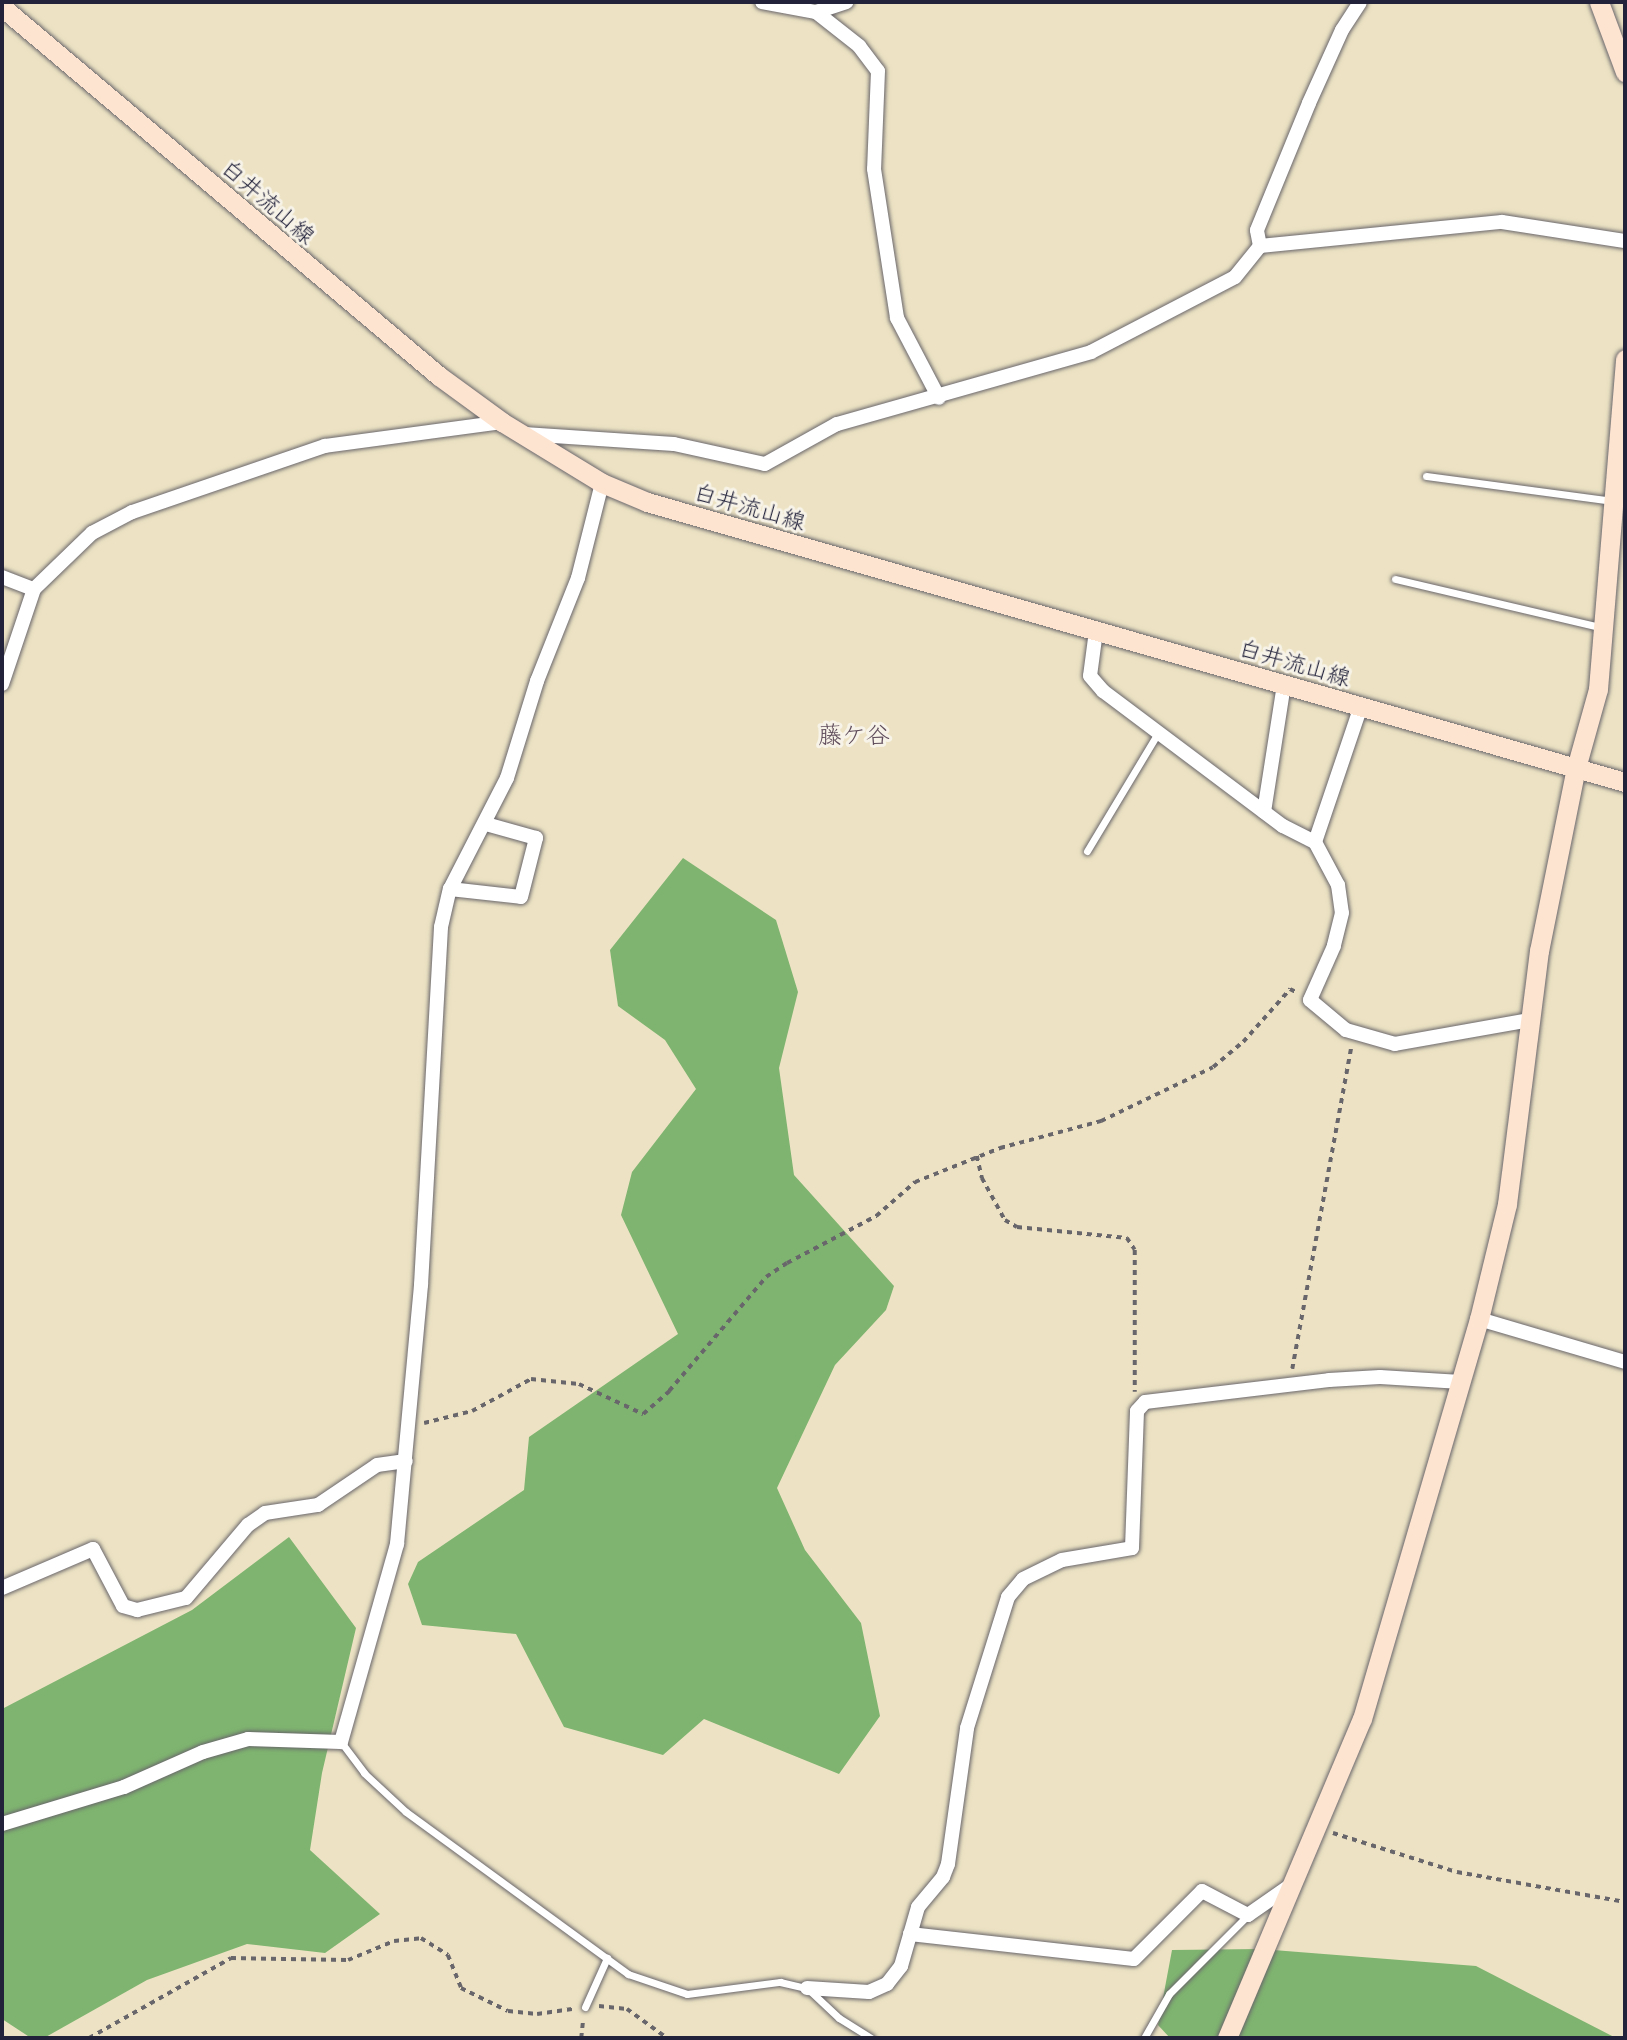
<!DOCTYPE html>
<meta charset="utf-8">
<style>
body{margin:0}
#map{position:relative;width:1627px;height:2040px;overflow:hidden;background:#ede3c4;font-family:"Playpen Sans","Klee One",sans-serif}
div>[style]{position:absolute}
.forest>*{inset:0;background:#7fb470}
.path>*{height:3.5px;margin-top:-1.75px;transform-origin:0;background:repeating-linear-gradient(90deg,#69666b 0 5px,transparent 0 10px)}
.roads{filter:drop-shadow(0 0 2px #69666b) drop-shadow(0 0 2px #69666b)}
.lane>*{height:7px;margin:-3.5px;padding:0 3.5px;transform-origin:3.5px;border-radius:3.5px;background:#fff}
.street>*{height:14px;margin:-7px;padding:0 7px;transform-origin:7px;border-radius:7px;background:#fff}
.secondary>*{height:19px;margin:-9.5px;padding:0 9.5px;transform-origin:9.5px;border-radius:9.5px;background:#fde4d1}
span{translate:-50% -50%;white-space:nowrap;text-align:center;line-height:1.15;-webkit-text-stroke:6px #f7f3e8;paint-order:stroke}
.street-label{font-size:23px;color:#22223b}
.neighbourhood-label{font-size:24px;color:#604d5c}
.frame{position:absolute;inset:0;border:4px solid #22223b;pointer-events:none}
</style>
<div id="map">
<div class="forest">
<i style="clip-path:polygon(683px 858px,776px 920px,798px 992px,779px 1068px,794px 1175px,894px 1286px,886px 1310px,835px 1365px,777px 1488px,805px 1550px,861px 1623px,880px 1716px,839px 1774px,704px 1719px,663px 1755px,564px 1727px,516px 1634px,422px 1625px,408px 1584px,418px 1562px,524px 1490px,529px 1437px,678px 1334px,621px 1215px,632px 1172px,696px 1089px,665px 1040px,618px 1006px,610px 950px)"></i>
<i style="clip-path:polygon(289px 1537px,356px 1628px,322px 1773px,310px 1850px,380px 1914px,325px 1953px,247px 1944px,147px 1980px,44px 2038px,31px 2038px,2px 2019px,2px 1709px,192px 1610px)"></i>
<i style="clip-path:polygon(1260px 1949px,1476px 1966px,1616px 2038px,1170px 2038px,1158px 2025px,1172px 1950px)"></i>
</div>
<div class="path">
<i style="left:977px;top:1156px;width:23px;rotate:77deg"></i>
<i style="left:982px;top:1178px;width:48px;rotate:61.3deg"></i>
<i style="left:1005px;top:1220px;width:14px;rotate:30deg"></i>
<i style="left:1017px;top:1227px;width:111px;rotate:5.7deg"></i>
<i style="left:1127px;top:1238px;width:14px;rotate:56deg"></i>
<i style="left:1135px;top:1250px;width:142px;rotate:90deg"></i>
<i style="left:1292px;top:1369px;width:328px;rotate:-79.6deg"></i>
<i style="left:424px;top:1423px;width:49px;rotate:-14deg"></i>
<i style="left:472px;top:1411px;width:67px;rotate:-28.5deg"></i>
<i style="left:531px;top:1379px;width:48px;rotate:5.9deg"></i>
<i style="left:579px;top:1384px;width:71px;rotate:25.1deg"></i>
<i style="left:643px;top:1414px;width:35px;rotate:-41deg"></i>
<i style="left:669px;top:1391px;width:150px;rotate:-49.6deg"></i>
<i style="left:766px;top:1277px;width:25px;rotate:-34deg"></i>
<i style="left:787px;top:1263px;width:101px;rotate:-27.8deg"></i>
<i style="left:876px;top:1216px;width:52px;rotate:-41.1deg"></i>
<i style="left:915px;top:1182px;width:92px;rotate:-21.8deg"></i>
<i style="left:1000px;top:1148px;width:105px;rotate:-15deg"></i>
<i style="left:1101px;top:1121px;width:124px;rotate:-25.7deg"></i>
<i style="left:1213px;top:1067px;width:39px;rotate:-40deg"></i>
<i style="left:1243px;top:1042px;width:71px;rotate:-48.4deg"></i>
<i style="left:1290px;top:989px;width:7px;rotate:27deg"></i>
<i style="left:1333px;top:1833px;width:130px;rotate:17.5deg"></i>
<i style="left:1457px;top:1872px;width:171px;rotate:10.1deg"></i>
<i style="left:599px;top:2006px;width:28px;rotate:6deg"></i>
<i style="left:627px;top:2009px;width:49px;rotate:35.9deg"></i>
<i style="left:89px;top:2038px;width:163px;rotate:-29.4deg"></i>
<i style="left:231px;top:1958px;width:117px;rotate:1deg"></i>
<i style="left:348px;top:1960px;width:50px;rotate:-22.4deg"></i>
<i style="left:394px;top:1941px;width:27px;rotate:-6deg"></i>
<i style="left:421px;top:1938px;width:32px;rotate:32deg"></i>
<i style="left:448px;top:1955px;width:35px;rotate:68deg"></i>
<i style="left:461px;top:1988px;width:52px;rotate:26.1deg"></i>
<i style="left:508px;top:2011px;width:29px;rotate:6deg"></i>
<i style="left:537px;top:2014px;width:37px;rotate:-8deg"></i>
<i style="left:581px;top:2038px;width:19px;rotate:-84deg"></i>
</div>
<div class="roads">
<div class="lane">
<i style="left:1426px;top:476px;width:189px;rotate:7.6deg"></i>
<i style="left:1395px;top:579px;width:211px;rotate:13.2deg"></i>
<i style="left:1087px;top:851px;width:138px;rotate:-59deg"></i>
<i style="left:341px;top:1742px;width:39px;rotate:53deg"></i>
<i style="left:364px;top:1773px;width:57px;rotate:42.9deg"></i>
<i style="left:406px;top:1812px;width:275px;rotate:36.1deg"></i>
<i style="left:628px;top:1974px;width:62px;rotate:18.7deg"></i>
<i style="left:687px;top:1994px;width:94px;rotate:-7.4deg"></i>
<i style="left:780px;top:1982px;width:28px;rotate:13deg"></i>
<i style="left:807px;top:1988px;width:44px;rotate:43.2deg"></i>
<i style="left:839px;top:2018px;width:38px;rotate:32deg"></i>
<i style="left:585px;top:2007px;width:54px;rotate:-65.8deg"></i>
<i style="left:1144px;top:2038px;width:51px;rotate:-60.4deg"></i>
<i style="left:1169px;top:1994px;width:112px;rotate:-45deg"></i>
</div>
<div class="street">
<i style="left:762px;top:2px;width:55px;rotate:10.5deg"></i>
<i style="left:816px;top:12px;width:32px;rotate:-18deg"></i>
<i style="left:816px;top:12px;width:55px;rotate:38.3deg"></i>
<i style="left:859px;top:46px;width:31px;rotate:53deg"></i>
<i style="left:878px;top:71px;width:98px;rotate:92.3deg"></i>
<i style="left:874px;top:169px;width:151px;rotate:81.2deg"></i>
<i style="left:897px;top:318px;width:90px;rotate:62.3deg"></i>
<i style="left:1260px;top:246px;width:16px;rotate:-101deg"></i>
<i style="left:1257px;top:230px;width:137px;rotate:-67.7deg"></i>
<i style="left:1309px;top:103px;width:80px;rotate:-65.7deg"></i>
<i style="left:1342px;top:30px;width:33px;rotate:-57deg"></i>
<i style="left:524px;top:434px;width:150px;rotate:3.8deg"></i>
<i style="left:674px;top:444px;width:93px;rotate:12.4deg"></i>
<i style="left:765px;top:464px;width:82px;rotate:-29.1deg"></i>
<i style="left:837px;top:424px;width:264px;rotate:-15.8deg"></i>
<i style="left:1091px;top:352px;width:162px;rotate:-27.5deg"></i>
<i style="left:1235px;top:277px;width:40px;rotate:-51deg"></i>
<i style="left:1260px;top:246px;width:243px;rotate:-5.7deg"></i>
<i style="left:1502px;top:222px;width:124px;rotate:8.8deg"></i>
<i style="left:2px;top:577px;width:34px;rotate:21deg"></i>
<i style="left:1096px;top:631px;width:45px;rotate:97.6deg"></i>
<i style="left:1090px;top:676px;width:20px;rotate:49deg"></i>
<i style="left:1103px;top:691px;width:225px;rotate:36.9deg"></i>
<i style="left:1283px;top:826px;width:36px;rotate:27deg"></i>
<i style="left:1315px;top:842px;width:49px;rotate:61.9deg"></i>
<i style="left:1338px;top:885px;width:28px;rotate:82deg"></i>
<i style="left:1342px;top:913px;width:34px;rotate:104deg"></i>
<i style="left:1334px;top:946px;width:59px;rotate:114deg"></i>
<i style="left:1310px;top:1000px;width:47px;rotate:39.8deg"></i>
<i style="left:1346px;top:1030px;width:51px;rotate:15.9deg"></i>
<i style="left:1395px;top:1044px;width:137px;rotate:-10.1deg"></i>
<i style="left:2px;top:684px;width:100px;rotate:-71.4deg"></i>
<i style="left:34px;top:589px;width:81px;rotate:-44deg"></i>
<i style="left:92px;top:533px;width:45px;rotate:-27.7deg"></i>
<i style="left:132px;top:512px;width:204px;rotate:-18.9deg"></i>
<i style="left:325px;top:446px;width:179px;rotate:-7.7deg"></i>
<i style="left:1264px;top:812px;width:130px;rotate:-81.1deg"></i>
<i style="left:1315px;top:842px;width:144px;rotate:-71.3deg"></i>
<i style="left:450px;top:889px;width:71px;rotate:6.4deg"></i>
<i style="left:521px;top:897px;width:61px;rotate:-75.7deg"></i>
<i style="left:536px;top:838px;width:52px;rotate:-164.4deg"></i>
<i style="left:1479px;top:1319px;width:152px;rotate:16.4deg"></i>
<i style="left:2px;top:1588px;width:99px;rotate:-23.2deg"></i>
<i style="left:93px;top:1549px;width:64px;rotate:62.2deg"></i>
<i style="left:123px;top:1606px;width:15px;rotate:16deg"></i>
<i style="left:137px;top:1610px;width:50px;rotate:-13.8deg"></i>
<i style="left:186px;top:1598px;width:96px;rotate:-49.7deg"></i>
<i style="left:248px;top:1525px;width:21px;rotate:-35deg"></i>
<i style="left:265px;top:1513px;width:54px;rotate:-8.6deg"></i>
<i style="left:318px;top:1505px;width:71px;rotate:-34.1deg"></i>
<i style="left:377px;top:1465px;width:29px;rotate:-8deg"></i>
<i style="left:2px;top:1824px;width:127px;rotate:-16.9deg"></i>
<i style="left:124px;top:1787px;width:86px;rotate:-23.9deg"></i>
<i style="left:203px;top:1752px;width:47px;rotate:-16.1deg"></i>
<i style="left:248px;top:1739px;width:93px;rotate:1.8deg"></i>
<i style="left:341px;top:1742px;width:206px;rotate:-74.2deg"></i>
<i style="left:397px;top:1544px;width:260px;rotate:-84.7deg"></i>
<i style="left:421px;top:1285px;width:359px;rotate:-86.8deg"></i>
<i style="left:441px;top:927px;width:39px;rotate:-77deg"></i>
<i style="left:450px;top:889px;width:125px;rotate:-62.8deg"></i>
<i style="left:507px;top:778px;width:102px;rotate:-72.8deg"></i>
<i style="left:537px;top:681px;width:111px;rotate:-68.3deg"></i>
<i style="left:578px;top:578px;width:98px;rotate:-75.8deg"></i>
<i style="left:910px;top:1934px;width:225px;rotate:6.4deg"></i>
<i style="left:1134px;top:1959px;width:96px;rotate:-45deg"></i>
<i style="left:1202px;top:1891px;width:52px;rotate:27.6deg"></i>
<i style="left:1248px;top:1915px;width:52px;rotate:-34.9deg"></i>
<i style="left:807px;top:1988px;width:62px;rotate:3.7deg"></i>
<i style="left:869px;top:1992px;width:20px;rotate:-24deg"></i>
<i style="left:887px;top:1984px;width:23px;rotate:-52deg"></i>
<i style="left:901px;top:1966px;width:61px;rotate:-73.9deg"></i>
<i style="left:918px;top:1907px;width:39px;rotate:-50deg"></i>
<i style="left:943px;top:1877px;width:14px;rotate:-69deg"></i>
<i style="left:948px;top:1864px;width:137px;rotate:-82deg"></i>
<i style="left:967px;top:1728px;width:137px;rotate:-72.6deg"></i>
<i style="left:1008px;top:1597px;width:23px;rotate:-50deg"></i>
<i style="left:1023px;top:1579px;width:43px;rotate:-26deg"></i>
<i style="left:1062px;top:1560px;width:71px;rotate:-9.7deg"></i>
<i style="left:1132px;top:1548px;width:137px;rotate:-87.9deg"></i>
<i style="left:1137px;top:1411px;width:12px;rotate:-48deg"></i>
<i style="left:1145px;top:1402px;width:185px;rotate:-6.8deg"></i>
<i style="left:1329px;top:1380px;width:51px;rotate:-3.4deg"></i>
<i style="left:1380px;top:1377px;width:81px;rotate:3.5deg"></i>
</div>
<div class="secondary">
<i style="left:1599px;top:2px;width:75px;rotate:69.6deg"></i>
<i style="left:2px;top:7px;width:572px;rotate:40.18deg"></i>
<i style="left:439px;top:376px;width:78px;rotate:36.1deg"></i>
<i style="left:502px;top:422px;width:117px;rotate:31.4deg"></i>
<i style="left:602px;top:483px;width:49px;rotate:22.9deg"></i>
<i style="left:647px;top:502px;width:1017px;rotate:15.98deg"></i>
<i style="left:1227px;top:2038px;width:346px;rotate:-67.1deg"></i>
<i style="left:1362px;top:1719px;width:417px;rotate:-73.7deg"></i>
<i style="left:1479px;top:1319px;width:118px;rotate:-76.3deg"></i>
<i style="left:1507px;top:1204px;width:255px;rotate:-82.8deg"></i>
<i style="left:1539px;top:951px;width:187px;rotate:-78.6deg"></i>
<i style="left:1576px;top:768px;width:82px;rotate:-74.4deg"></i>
<i style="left:1598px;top:689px;width:331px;rotate:-85.3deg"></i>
</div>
</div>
<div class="street-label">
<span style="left:269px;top:201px;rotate:41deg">白井流山線</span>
<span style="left:750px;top:506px;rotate:16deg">白井流山線</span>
<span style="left:1295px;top:662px;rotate:16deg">白井流山線</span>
</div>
<div class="neighbourhood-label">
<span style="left:854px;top:734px">藤ケ谷</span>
</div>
<div class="frame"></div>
</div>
